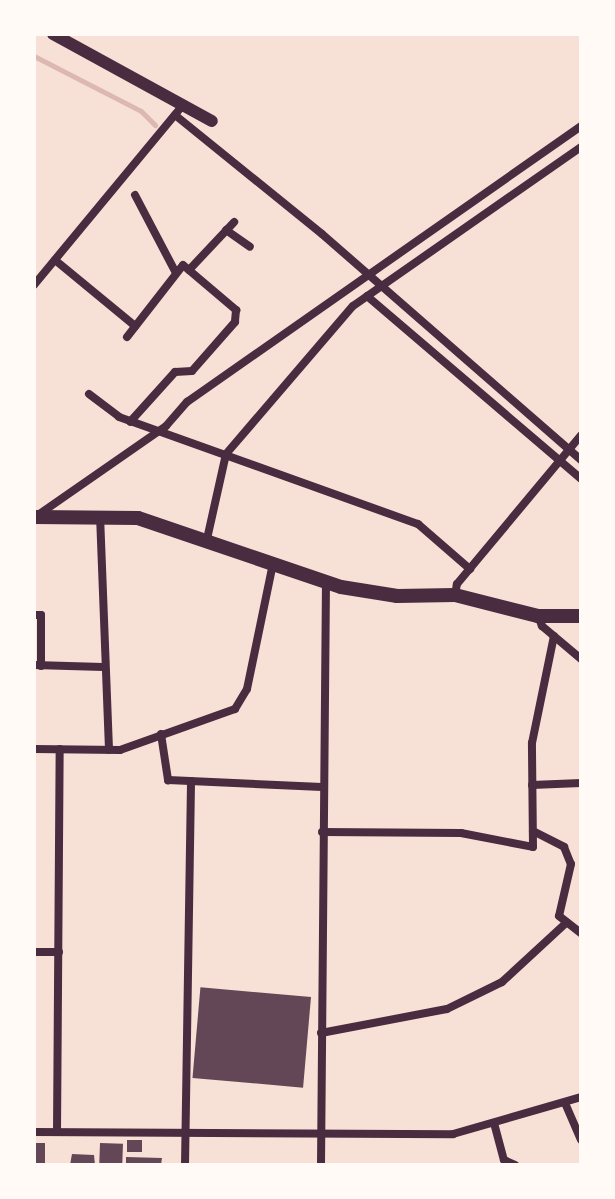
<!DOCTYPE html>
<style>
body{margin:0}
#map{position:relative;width:615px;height:1199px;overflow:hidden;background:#f7e1d7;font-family:Arial,sans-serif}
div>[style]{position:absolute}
.stream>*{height:5px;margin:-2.5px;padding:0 2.5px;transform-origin:2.5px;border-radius:2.5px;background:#dcb8b0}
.building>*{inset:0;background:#644757;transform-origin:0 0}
.minor>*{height:8px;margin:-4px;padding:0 4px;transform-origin:4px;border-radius:4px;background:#4a2c40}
.tertiary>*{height:12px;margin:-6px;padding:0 6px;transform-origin:6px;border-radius:6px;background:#4a2c40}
.secondary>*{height:14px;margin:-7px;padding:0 7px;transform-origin:7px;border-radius:7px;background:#4a2c40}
span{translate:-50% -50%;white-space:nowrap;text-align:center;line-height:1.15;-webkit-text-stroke:6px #fffaf5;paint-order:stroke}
.frame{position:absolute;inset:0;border:36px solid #fffaf5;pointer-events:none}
</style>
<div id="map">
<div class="stream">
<i style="left:34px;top:56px;width:120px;rotate:27.2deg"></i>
<i style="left:141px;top:111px;width:20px;rotate:45deg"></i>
</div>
<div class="building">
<i style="left:311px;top:997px;width:91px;height:111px;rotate:95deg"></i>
<i style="left:127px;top:1140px;width:15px;height:12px"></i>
<i style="left:45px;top:1143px;width:22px;height:11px;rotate:90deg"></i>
<i style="left:100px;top:1143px;width:23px;height:22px;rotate:2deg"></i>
<i style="clip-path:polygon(72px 1154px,94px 1155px,95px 1165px,70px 1165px)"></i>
<i style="clip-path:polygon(126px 1157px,162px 1158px,161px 1165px,126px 1165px)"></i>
</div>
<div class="minor">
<i style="left:175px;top:115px;width:189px;rotate:39deg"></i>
<i style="left:322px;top:234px;width:344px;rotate:41.1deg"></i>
<i style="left:135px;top:195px;width:88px;rotate:62.3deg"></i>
<i style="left:226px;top:230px;width:29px;rotate:35deg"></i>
<i style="left:55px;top:260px;width:104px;rotate:39.5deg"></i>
<i style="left:189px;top:270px;width:66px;rotate:-46.8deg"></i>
<i style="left:34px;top:285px;width:235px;rotate:-50.4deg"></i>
<i style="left:367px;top:296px;width:282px;rotate:40.5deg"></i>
<i style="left:127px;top:337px;width:91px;rotate:-52.1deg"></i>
<i style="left:183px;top:265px;width:70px;rotate:40.3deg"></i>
<i style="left:236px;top:310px;width:12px;rotate:95deg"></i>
<i style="left:235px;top:322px;width:65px;rotate:131.3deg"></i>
<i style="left:192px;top:371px;width:17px;rotate:177deg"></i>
<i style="left:175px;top:372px;width:67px;rotate:132deg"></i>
<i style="left:89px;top:394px;width:38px;rotate:37deg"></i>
<i style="left:119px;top:417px;width:318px;rotate:19.7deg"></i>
<i style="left:418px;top:524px;width:69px;rotate:40.9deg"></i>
<i style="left:38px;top:515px;width:156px;rotate:-34.8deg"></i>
<i style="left:166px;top:426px;width:32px;rotate:-49deg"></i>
<i style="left:187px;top:402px;width:481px;rotate:-35deg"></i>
<i style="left:100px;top:515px;width:235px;rotate:87.8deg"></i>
<i style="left:207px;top:539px;width:87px;rotate:-77.4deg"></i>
<i style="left:226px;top:454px;width:195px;rotate:-49.4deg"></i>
<i style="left:353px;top:306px;width:278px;rotate:-34.9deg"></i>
<i style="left:455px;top:595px;width:11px;rotate:-80deg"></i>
<i style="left:457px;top:584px;width:194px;rotate:-50.2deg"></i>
<i style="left:34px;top:615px;width:7px"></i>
<i style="left:41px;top:615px;width:51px;rotate:90deg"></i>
<i style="left:538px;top:616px;width:11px;rotate:68deg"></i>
<i style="left:542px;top:626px;width:51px;rotate:40.2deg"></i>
<i style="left:34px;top:665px;width:69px;rotate:1.7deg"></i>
<i style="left:161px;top:734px;width:47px;rotate:81.3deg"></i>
<i style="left:168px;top:780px;width:154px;rotate:2.6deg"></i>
<i style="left:34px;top:749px;width:86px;rotate:0.7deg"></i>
<i style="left:120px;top:750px;width:122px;rotate:-19.6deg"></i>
<i style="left:235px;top:709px;width:23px;rotate:-59deg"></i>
<i style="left:247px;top:689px;width:129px;rotate:-78.3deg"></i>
<i style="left:532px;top:785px;width:49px;rotate:-2.3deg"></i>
<i style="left:533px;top:831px;width:35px;rotate:27deg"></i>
<i style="left:564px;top:847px;width:18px;rotate:68deg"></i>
<i style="left:571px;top:864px;width:53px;rotate:103deg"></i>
<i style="left:559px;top:916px;width:28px;rotate:38deg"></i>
<i style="left:322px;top:832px;width:139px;rotate:0.4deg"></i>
<i style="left:461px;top:833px;width:73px;rotate:11deg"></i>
<i style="left:533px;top:847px;width:104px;rotate:-90.6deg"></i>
<i style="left:532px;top:743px;width:109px;rotate:-78.4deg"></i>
<i style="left:34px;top:952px;width:25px"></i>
<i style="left:321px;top:1033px;width:128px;rotate:-10.8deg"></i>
<i style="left:447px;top:1009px;width:61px;rotate:-26.1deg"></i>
<i style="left:502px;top:982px;width:88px;rotate:-42.7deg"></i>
<i style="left:565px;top:1103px;width:40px;rotate:66.6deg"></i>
<i style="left:494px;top:1123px;width:38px;rotate:75deg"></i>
<i style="left:504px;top:1160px;width:12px;rotate:24deg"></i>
<i style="left:34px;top:1132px;width:419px;rotate:0.3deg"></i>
<i style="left:453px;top:1134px;width:133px;rotate:-16.1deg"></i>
<i style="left:57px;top:1132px;width:383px;rotate:-89.6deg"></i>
<i style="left:185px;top:1165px;width:384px;rotate:-89.1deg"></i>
<i style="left:321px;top:1165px;width:583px;rotate:-89.51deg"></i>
</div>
<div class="tertiary">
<i style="left:53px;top:34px;width:181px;rotate:28.7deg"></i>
</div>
<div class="secondary">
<i style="left:34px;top:517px;width:104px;rotate:0.6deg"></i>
<i style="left:138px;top:518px;width:214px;rotate:18.8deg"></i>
<i style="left:341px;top:587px;width:57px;rotate:9.1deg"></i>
<i style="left:397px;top:596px;width:58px;rotate:-1deg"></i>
<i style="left:455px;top:595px;width:86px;rotate:14.2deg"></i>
<i style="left:538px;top:616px;width:43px"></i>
</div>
<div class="frame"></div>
</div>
